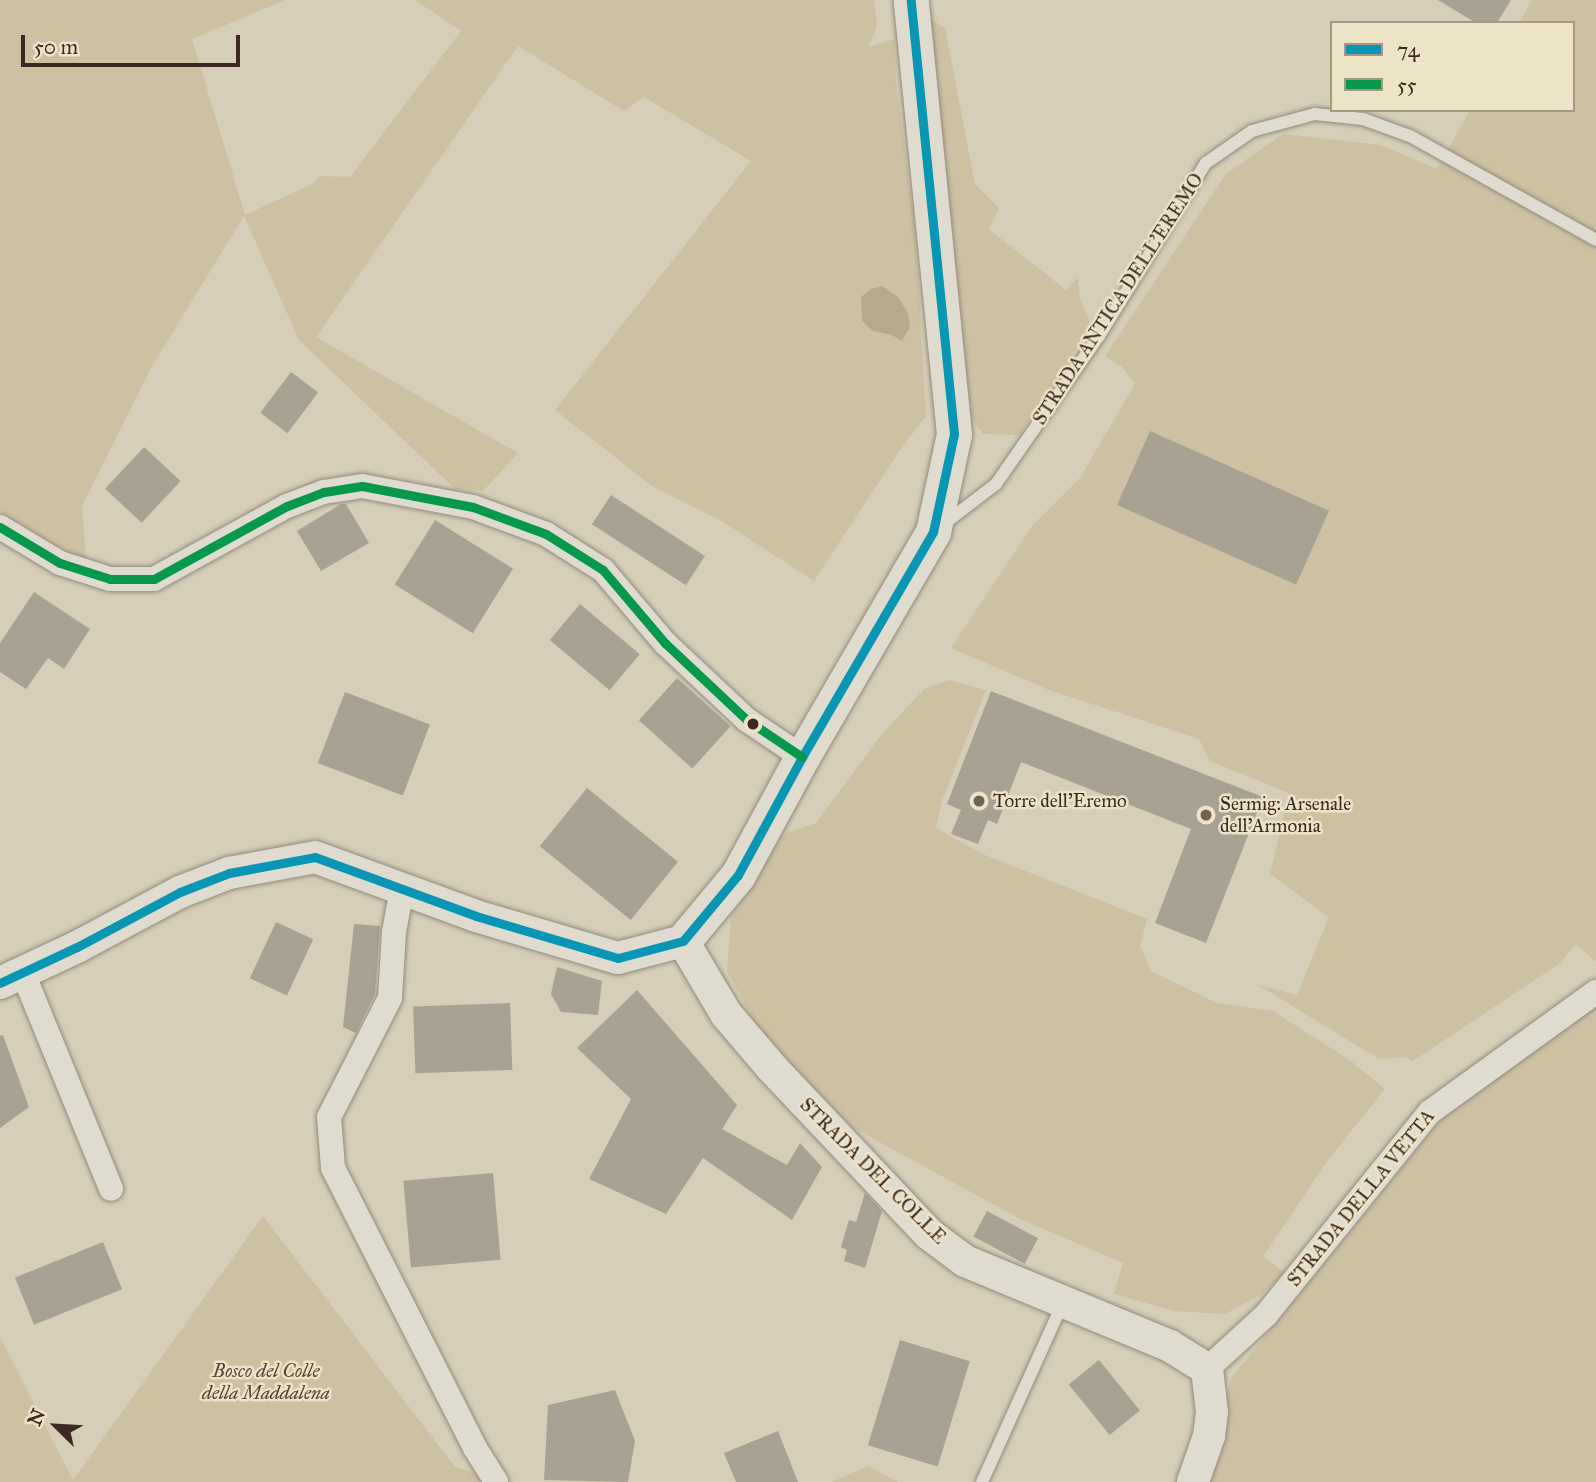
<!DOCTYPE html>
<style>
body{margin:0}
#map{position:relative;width:1596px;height:1482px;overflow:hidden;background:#d6ceb6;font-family:"IM FELL Great Primer",serif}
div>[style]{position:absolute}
.green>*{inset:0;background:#cec1a2}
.water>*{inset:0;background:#b7aa8c}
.building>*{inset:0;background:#a9a292;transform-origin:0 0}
.roads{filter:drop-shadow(0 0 2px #928b7d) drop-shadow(0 0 2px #928b7d)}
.service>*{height:12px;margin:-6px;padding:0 6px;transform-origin:6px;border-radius:6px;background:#dfdbcf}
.minor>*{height:24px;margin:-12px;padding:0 12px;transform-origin:12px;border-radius:12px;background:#dfdbcf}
.tertiary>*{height:32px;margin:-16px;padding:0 16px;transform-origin:16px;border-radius:16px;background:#dfdbcf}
.secondary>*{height:35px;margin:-17.5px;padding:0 17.5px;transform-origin:17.5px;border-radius:17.5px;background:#dfdbcf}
.bus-1>*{height:9px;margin:-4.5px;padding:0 4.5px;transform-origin:4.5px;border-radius:4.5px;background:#0996b4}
.bus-2>*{height:9px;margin:-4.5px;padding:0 4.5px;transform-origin:4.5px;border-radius:4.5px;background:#06994c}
.dots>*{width:19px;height:19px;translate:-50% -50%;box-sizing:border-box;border:4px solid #ede3c7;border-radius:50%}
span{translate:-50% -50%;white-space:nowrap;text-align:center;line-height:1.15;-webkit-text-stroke:5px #ede3c7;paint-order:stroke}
.street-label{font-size:19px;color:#3c2820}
.poi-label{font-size:19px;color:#3c2820}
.left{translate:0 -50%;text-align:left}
.park-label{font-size:19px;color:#584537;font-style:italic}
.legend{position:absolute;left:1330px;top:21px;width:245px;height:91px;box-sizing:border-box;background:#ede3c7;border:2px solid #a69884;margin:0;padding:9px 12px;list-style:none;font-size:21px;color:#3c2820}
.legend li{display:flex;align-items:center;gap:14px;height:35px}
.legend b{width:35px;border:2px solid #a69884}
.north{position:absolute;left:21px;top:1391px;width:70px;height:70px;-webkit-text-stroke:5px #ede3c7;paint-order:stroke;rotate:294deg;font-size:19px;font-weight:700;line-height:28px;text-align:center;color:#3c2820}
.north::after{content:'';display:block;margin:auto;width:24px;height:32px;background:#3c2820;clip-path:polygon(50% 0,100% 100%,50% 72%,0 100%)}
.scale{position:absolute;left:21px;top:35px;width:219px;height:32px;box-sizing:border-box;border:4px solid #3c2820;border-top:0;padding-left:9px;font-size:21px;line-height:24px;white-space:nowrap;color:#3c2820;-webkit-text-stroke:5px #ede3c7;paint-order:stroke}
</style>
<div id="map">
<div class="green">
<i style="clip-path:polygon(0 0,285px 0,192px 39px,245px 215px,314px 183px,320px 176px,350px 177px,461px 31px,415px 0,874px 0,877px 26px,869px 47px,894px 39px,896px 80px,916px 237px,926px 416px,900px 450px,814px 581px,723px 522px,652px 486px,555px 410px,751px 161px,644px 97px,624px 111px,518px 46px,316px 337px,518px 453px,483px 491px,455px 489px,299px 340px,244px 216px,152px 366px,82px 506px,86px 563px,0 512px)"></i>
<i style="clip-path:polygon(1532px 0,1596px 0,1596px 962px,1576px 944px,1559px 964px,1413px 1061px,1405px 1057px,1379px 1059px,1258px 985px,1297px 995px,1329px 917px,1270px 874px,1289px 793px,1210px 761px,1199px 739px,1049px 690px,951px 648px,1032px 526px,1080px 478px,1135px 384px,1122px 367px,1105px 356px,1226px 174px,1283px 134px,1381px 145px,1437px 169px,1470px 110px,1573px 110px,1573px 23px,1519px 23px)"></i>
<i style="clip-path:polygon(928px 18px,945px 28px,975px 184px,999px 208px,989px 229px,1066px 290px,1078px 277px,1080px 298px,1091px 326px,1019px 435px,983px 434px,963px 405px)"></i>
<i style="clip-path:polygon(949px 680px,986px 690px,942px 801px,936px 828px,985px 855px,1147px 919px,1140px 946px,1151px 971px,1217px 1003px,1273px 1011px,1351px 1061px,1385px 1089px,1328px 1160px,1263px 1256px,1285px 1273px,1259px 1296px,1225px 1314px,1174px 1311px,1114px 1294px,1123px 1263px,1022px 1220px,852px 1127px,764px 1040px,727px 971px,731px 917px,784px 834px,816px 823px,881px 735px,924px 689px)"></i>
<i style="clip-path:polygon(1596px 1004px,1596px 1482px,1202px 1482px,1232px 1377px,1441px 1120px)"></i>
<i style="clip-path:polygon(263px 1216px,455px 1467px,505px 1482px,0 1482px,0 1337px,73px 1480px)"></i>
<i style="clip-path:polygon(868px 1466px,898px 1482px,831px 1482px,832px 1482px)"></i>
</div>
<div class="water">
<i style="clip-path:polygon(882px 286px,898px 297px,908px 313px,910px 327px,902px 341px,892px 335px,873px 331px,862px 321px,861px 297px,871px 289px)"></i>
</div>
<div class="building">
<i style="clip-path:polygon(1438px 0,1511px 0,1497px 23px,1476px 23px)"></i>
<i style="left:291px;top:372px;width:34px;height:51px;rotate:37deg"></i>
<i style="left:1150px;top:431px;width:196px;height:81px;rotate:24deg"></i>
<i style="left:144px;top:447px;width:50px;height:57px;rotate:43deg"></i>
<i style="left:611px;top:495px;width:112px;height:35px;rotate:33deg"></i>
<i style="clip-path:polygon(341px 504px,346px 504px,369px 543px,321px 571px,297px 531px)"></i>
<i style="left:435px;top:520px;width:92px;height:76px;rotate:32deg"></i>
<i style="clip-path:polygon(34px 592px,90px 629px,64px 669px,48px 658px,26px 689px,0 672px,0 643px)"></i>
<i style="left:580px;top:604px;width:78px;height:47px;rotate:40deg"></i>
<i style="left:677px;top:678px;width:72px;height:57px;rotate:42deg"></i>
<i style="clip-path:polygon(991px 691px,1263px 797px,1206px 943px,1155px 923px,1191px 829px,1021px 762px,997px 824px,988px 820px,978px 844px,951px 834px,961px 810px,947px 804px)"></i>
<i style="left:345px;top:692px;width:91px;height:76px;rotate:21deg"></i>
<i style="left:587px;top:788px;width:117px;height:75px;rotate:39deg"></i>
<i style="left:276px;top:922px;width:41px;height:62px;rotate:25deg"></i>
<i style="clip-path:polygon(354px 924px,380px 926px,375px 994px,356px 1033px,343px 1027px)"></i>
<i style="clip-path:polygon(557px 967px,602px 981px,598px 1015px,561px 1012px,551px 994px)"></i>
<i style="clip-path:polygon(637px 990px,737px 1105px,722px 1129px,787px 1165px,800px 1143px,822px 1167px,792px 1220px,703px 1158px,666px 1214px,589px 1179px,631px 1099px,577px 1048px)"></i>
<i style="left:510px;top:1003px;width:67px;height:97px;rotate:88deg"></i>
<i style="clip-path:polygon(3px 1035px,29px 1107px,0 1128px,0 1036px)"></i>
<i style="left:493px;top:1173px;width:87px;height:90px;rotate:85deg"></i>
<i style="clip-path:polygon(865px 1193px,882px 1211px,865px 1268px,844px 1261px,847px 1250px,841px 1247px,849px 1220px,856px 1222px)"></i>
<i style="left:987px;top:1211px;width:58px;height:29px;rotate:28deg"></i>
<i style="left:103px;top:1242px;width:51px;height:95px;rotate:68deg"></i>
<i style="left:900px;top:1340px;width:73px;height:110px;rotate:17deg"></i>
<i style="left:1099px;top:1360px;width:65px;height:39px;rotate:51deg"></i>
<i style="clip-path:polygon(615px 1390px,635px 1441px,628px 1482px,544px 1480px,548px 1405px)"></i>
<i style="clip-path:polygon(778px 1431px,798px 1482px,736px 1482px,724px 1453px)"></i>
</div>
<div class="roads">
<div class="service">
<i style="left:941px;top:526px;width:69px;rotate:-37.4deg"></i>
<i style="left:996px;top:484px;width:180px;rotate:-55.2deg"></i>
<i style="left:1099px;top:336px;width:203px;rotate:-58.3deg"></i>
<i style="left:1206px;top:163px;width:56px;rotate:-34.8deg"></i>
<i style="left:1252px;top:131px;width:65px;rotate:-15.1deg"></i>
<i style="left:1315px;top:114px;width:48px;rotate:5.9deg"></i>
<i style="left:1363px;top:119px;width:50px;rotate:19.9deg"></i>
<i style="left:1410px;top:136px;width:213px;rotate:29.2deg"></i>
<i style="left:982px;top:1482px;width:196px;rotate:-65.7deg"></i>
</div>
<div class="minor">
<i style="left:0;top:527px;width:70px;rotate:31deg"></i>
<i style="left:60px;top:563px;width:52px;rotate:17.7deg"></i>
<i style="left:110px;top:579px;width:44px"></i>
<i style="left:154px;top:579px;width:152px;rotate:-28.8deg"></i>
<i style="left:287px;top:506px;width:40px;rotate:-21deg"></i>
<i style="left:324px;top:492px;width:38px;rotate:-9deg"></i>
<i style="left:362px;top:486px;width:113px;rotate:10.7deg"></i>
<i style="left:473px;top:507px;width:78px;rotate:20.3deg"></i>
<i style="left:546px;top:534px;width:67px;rotate:32.3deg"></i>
<i style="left:603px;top:570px;width:96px;rotate:49.7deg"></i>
<i style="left:665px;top:643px;width:112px;rotate:43.2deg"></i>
<i style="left:747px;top:720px;width:66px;rotate:33.9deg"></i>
<i style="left:402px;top:889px;width:44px;rotate:100.5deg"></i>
<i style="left:394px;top:932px;width:66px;rotate:93.5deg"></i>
<i style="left:390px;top:998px;width:134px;rotate:117.1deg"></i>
<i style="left:329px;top:1117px;width:51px;rotate:85.5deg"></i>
<i style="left:333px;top:1168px;width:314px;rotate:63.1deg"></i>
<i style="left:475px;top:1448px;width:40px;rotate:58deg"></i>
<i style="left:23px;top:973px;width:233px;rotate:67.8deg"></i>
<i style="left:1207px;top:1369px;width:80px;rotate:-42.5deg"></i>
<i style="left:1266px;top:1315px;width:261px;rotate:-51.1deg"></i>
<i style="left:1430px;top:1112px;width:205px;rotate:-35.9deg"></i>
</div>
<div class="tertiary">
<i style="left:0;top:983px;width:85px;rotate:-25.1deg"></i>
<i style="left:77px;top:947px;width:117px;rotate:-28.1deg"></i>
<i style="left:180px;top:892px;width:53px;rotate:-21.2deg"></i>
<i style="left:229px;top:873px;width:87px;rotate:-10.5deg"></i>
<i style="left:315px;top:857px;width:171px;rotate:20.1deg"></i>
<i style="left:476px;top:916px;width:148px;rotate:16.5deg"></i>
<i style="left:618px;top:958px;width:67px;rotate:-14.7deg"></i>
<i style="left:683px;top:941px;width:85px;rotate:59.5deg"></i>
<i style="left:726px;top:1014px;width:72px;rotate:49.5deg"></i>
<i style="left:773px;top:1069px;width:227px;rotate:46.6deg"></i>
<i style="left:929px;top:1234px;width:45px;rotate:36.9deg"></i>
<i style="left:965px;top:1261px;width:222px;rotate:22.5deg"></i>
<i style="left:1170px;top:1346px;width:44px;rotate:31.9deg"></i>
<i style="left:1207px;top:1369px;width:43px;rotate:83.4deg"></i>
<i style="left:1212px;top:1412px;width:24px;rotate:97deg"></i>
<i style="left:1209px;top:1436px;width:49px;rotate:109.2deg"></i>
</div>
<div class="secondary">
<i style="left:683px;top:941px;width:86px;rotate:-50.2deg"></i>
<i style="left:738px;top:875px;width:134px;rotate:-61.5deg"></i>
<i style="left:802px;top:757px;width:260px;rotate:-59.8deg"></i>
<i style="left:933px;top:532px;width:100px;rotate:-77.9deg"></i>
<i style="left:954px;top:434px;width:436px;rotate:-95.7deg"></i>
</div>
</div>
<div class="bus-1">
<i style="left:0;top:983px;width:85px;rotate:-25.1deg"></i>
<i style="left:77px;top:947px;width:117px;rotate:-28.1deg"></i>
<i style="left:180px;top:892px;width:53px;rotate:-21.2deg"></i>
<i style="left:229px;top:873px;width:87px;rotate:-10.5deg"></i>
<i style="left:315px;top:857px;width:171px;rotate:20.1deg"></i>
<i style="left:476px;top:916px;width:148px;rotate:16.5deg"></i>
<i style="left:618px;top:958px;width:67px;rotate:-14.7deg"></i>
<i style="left:683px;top:941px;width:86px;rotate:-50.2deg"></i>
<i style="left:738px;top:875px;width:134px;rotate:-61.5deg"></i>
<i style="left:802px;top:757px;width:260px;rotate:-59.8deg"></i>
<i style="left:933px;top:532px;width:100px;rotate:-77.9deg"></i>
<i style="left:954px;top:434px;width:436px;rotate:-95.7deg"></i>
</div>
<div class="bus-2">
<i style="left:0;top:527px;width:70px;rotate:31deg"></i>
<i style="left:60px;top:563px;width:52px;rotate:17.7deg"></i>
<i style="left:110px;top:579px;width:44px"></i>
<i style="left:154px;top:579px;width:152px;rotate:-28.8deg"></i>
<i style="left:287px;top:506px;width:40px;rotate:-21deg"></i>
<i style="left:324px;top:492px;width:38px;rotate:-9deg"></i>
<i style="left:362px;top:486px;width:113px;rotate:10.7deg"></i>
<i style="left:473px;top:507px;width:78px;rotate:20.3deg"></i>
<i style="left:546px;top:534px;width:67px;rotate:32.3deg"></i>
<i style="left:603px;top:570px;width:96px;rotate:49.7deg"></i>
<i style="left:665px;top:643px;width:112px;rotate:43.2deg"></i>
<i style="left:747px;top:720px;width:66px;rotate:33.9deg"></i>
</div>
<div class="dots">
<i style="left:753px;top:724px;background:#3c2820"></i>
<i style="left:979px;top:801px;background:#726254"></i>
<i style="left:1206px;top:815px;background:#726254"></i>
</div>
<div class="street-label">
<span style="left:1118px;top:299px;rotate:-57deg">STRADA ANTICA DELL'EREMO</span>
<span style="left:873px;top:1171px;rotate:45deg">STRADA DEL COLLE</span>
<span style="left:1361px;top:1198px;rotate:-51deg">STRADA DELLA VETTA</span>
</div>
<div class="poi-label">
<span class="left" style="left:993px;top:801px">Torre dell'Eremo</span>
<span class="left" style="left:1220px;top:815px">Sermig: Arsenale<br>dell'Armonia</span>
</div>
<div class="park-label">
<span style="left:266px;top:1382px">Bosco del Colle<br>della Maddalena</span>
</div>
<ul class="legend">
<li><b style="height:9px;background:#0996b4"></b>74</li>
<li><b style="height:9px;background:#06994c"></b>55</li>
</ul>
<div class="north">N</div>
<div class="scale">50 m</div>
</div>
